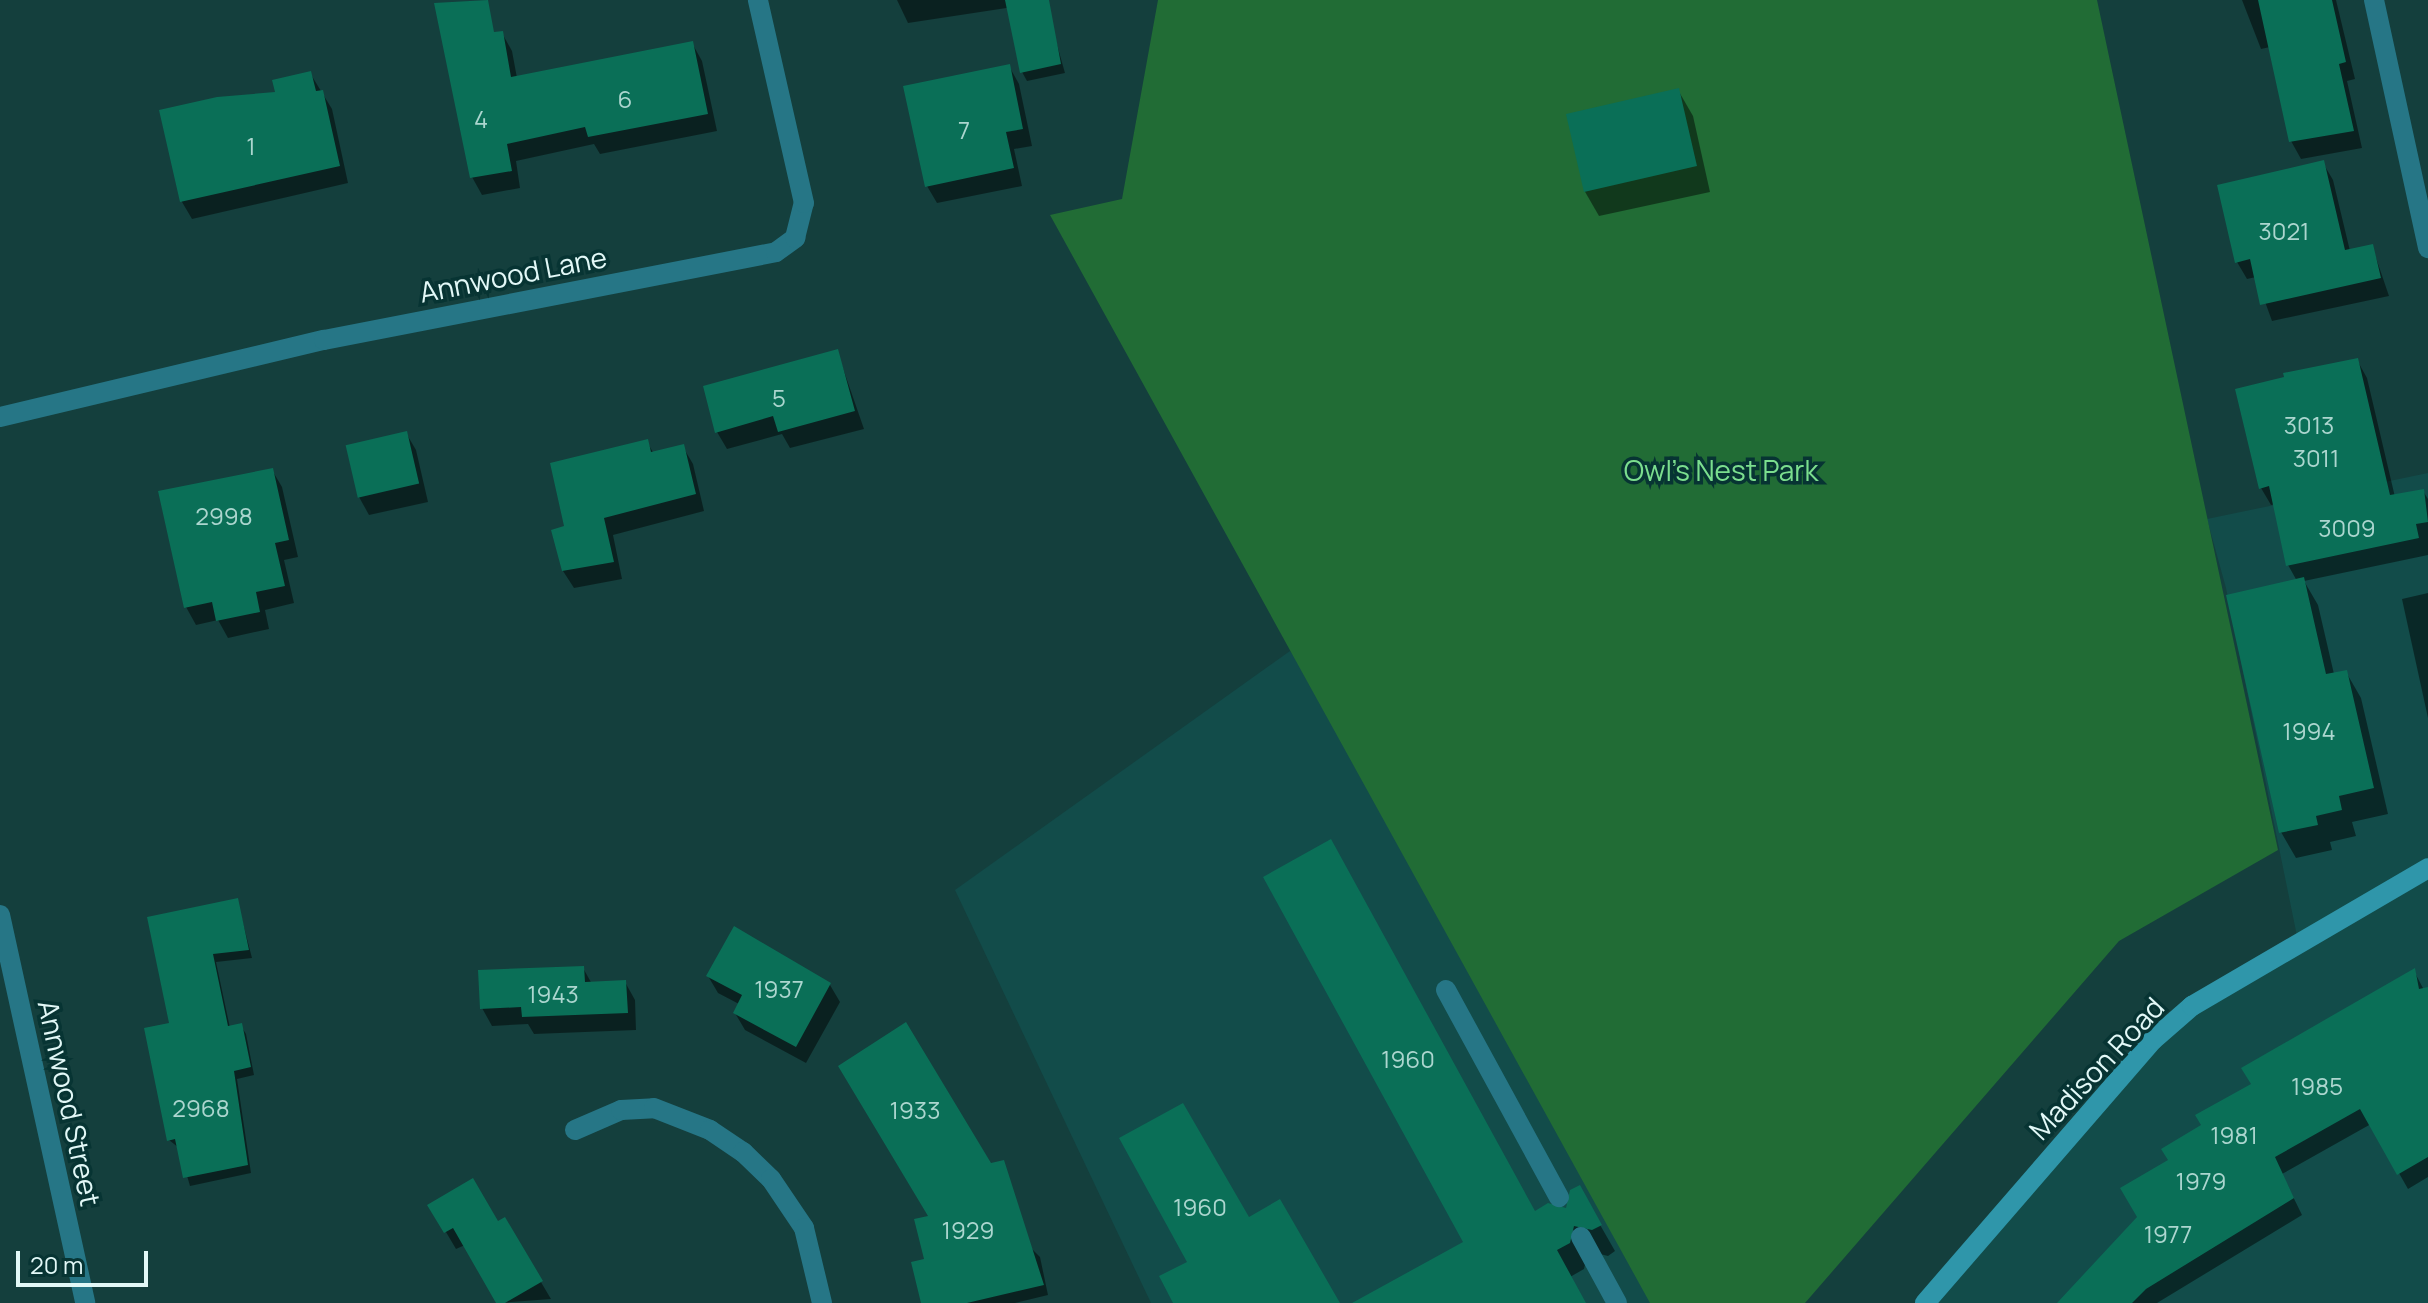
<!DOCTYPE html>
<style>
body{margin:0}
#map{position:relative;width:2428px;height:1303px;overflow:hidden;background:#143f3d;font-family:Manrope,sans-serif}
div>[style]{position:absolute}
.built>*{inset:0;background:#124c4a}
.green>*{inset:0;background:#216c35}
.shadow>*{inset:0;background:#0007}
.building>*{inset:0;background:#0a6f57;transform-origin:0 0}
.service>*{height:20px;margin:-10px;padding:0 10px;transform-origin:10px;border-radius:10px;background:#267686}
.minor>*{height:20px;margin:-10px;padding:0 10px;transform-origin:10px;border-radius:10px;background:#267686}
.secondary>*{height:20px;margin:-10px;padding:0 10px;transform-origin:10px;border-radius:10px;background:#2f96aa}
span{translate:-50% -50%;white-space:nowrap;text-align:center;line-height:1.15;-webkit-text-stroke:7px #073433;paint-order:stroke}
.number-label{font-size:24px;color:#acd6cf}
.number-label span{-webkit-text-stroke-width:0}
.street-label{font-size:28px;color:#e2f8f7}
.park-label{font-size:28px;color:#7bde8e}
.scale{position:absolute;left:16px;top:1251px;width:132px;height:36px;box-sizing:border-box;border:4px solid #e2f8f7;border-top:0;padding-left:10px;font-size:24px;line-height:28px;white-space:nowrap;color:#e2f8f7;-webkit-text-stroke:6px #073433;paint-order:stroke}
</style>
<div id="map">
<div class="built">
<i style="clip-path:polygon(2428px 473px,2428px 1303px,1925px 1303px,2153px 1040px,2298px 941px,2226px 588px,2207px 519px)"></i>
<i style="clip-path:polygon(1290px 651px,1343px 710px,1654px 1303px,1151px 1303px,955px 890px)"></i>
</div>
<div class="green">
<i style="clip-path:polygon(1158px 0,2097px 0,2278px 850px,2119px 941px,1805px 1303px,1650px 1303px,1050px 215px,1122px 199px)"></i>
</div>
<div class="shadow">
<i style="clip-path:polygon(897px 0,1019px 0,1020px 6px,908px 23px)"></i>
<i style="clip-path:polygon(2242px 0,2336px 0,2355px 79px,2347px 81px,2362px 148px,2301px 159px,2291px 141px,2270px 47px,2261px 49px)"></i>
<i style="clip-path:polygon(502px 33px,512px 51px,517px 78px,692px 43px,702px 61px,717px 131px,600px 154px,594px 144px,516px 161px,520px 188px,482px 195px,472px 177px)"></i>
<i style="clip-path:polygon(1054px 34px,1065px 73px,1027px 81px,1022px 72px)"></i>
<i style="clip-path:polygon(1009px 66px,1019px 84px,1032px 146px,1014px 149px,1022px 186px,937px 203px,927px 186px)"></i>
<i style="clip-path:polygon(310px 73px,332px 109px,348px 183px,192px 219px,182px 202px,161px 112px,277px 94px)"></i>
<i style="clip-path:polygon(1678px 90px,1693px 116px,1710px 192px,1599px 216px,1584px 190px)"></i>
<i style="clip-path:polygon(2323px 163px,2333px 180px,2350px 251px,2372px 246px,2389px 296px,2272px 321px,2256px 277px,2247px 279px,2237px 262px)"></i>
<i style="clip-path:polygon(837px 351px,864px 429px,790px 448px,782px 434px,727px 449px,717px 432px)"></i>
<i style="clip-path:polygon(2357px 360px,2367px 378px,2395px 497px,2423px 491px,2428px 499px,2428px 555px,2304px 581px,2318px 605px,2334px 674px,2346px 672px,2361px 698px,2388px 814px,2352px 822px,2356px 836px,2330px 842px,2332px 850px,2296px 858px,2281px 832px,2297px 581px,2288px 565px,2275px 504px,2271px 505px,2261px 488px)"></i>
<i style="clip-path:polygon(406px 433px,416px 450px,428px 502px,369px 515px,359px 497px)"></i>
<i style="clip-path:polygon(647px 442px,654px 454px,683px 447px,693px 464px,704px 511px,613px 535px,622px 579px,574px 588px,563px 571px,566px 528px)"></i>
<i style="clip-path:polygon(272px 470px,282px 487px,298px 557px,284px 560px,294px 603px,265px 610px,269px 629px,228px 638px,218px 620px,196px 625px,186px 607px)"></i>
<i style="clip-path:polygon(2428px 593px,2428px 718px,2402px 599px)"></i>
<i style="clip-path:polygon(237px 900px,252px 958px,216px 962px,230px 1028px,241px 1026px,246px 1034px,254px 1075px,237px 1079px,251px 1173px,190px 1186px,179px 1148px,169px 1140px,172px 1025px)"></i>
<i style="clip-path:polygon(583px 968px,592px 984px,625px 982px,635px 1000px,636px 1030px,534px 1034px,528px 1024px,492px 1026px,482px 1008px)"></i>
<i style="clip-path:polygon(2414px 971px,2424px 990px,2428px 989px,2428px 1177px,2408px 1189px,2371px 1124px,2282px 1174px,2302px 1215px,2157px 1303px,2061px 1303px,2139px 1218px,2170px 1161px,2204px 1126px)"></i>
<i style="clip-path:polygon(708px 976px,830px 985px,840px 1002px,806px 1063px,745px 1030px,735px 1013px,739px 1004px,718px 993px)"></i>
<i style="clip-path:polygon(1003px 1162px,1031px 1248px,1040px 1257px,1048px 1295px,1015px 1303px,923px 1303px,931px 1217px,990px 1165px)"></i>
<i style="clip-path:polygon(1579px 1188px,1615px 1251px,1608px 1256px,1588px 1251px,1584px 1269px,1570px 1277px,1585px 1303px,1355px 1303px,1535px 1213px,1567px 1210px)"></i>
<i style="clip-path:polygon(430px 1205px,497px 1224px,504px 1220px,551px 1299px,499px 1303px,465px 1245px,456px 1249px)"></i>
</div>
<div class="building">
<i style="clip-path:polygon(488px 0,494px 32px,503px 31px,511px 77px,693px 41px,708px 114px,588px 137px,585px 127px,507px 144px,512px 171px,470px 178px,434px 3px)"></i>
<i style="clip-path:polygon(1005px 0,1049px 0,1061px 64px,1020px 73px)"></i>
<i style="clip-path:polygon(2258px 0,2332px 0,2346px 62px,2339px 64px,2354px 131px,2289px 142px)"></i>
<i style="clip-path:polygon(1010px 64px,1023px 129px,1006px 132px,1014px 168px,925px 187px,903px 86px)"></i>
<i style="clip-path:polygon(311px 71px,316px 91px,323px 90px,340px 166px,180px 202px,159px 110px,217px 97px,275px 92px,272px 80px)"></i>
<i style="left:1679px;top:88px;width:80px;height:116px;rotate:77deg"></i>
<i style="clip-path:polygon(2324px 160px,2345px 250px,2373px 244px,2381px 278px,2260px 305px,2250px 259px,2235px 263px,2217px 185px)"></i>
<i style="clip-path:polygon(838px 349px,855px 411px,778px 432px,773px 416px,715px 433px,703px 386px)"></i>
<i style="clip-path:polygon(2358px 358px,2390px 495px,2424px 489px,2428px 522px,2416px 524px,2419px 538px,2286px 566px,2269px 486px,2259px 489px,2235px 389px,2284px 377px,2283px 373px)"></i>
<i style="left:407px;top:431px;width:54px;height:63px;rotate:77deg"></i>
<i style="clip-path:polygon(648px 439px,651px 452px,684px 444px,696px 494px,604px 518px,614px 562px,562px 571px,551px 530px,564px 526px,550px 463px)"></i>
<i style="clip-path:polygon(273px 468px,289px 540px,275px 543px,285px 586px,256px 592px,260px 612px,216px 621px,212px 602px,184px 608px,158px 491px)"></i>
<i style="clip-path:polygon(2304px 577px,2326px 674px,2347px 670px,2374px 788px,2339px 796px,2342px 810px,2316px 816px,2318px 825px,2279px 833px,2226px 595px)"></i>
<i style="clip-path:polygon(1331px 839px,1535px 1211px,1548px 1203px,1566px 1208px,1570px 1190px,1580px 1185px,1602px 1225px,1592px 1230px,1574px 1226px,1570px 1243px,1557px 1250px,1586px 1303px,1352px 1303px,1463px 1242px,1263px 877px)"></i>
<i style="clip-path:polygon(238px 898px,249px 950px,213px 954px,228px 1026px,242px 1023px,251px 1067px,234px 1071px,248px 1165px,183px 1178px,175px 1139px,167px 1141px,144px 1028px,169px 1023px,147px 917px)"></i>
<i style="clip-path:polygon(734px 926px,831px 983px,796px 1047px,733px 1013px,742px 995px,706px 976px)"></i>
<i style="clip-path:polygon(584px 966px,585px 982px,626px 980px,628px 1013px,522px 1017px,521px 1007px,480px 1009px,478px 970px)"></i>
<i style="clip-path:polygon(2415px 968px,2419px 989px,2428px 987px,2428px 1157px,2397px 1175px,2360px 1109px,2275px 1157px,2294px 1198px,2146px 1289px,2132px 1303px,2057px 1303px,2137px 1217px,2120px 1188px,2168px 1160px,2161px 1149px,2201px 1125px,2195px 1115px,2251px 1084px,2241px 1068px)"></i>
<i style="clip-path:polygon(906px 1022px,991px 1163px,1004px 1160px,1044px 1285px,967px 1303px,921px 1303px,911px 1262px,924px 1259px,914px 1219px,928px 1216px,838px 1066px)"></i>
<i style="clip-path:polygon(1183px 1103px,1249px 1217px,1280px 1199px,1340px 1303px,1173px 1303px,1159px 1276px,1187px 1262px,1119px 1138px)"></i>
<i style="clip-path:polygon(473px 1178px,498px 1221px,505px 1217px,543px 1281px,505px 1303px,496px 1303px,453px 1228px,444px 1233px,427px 1205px)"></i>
</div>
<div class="service">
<i style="left:1446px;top:990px;width:236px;rotate:61.4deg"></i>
<i style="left:1581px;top:1237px;width:75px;rotate:61.4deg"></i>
</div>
<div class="minor">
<i style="left:2374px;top:0;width:254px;rotate:77.7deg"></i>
<i style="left:0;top:417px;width:333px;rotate:-13.4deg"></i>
<i style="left:324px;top:340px;width:460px;rotate:-11deg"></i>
<i style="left:776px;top:252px;width:24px;rotate:-36deg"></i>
<i style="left:795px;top:238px;width:36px;rotate:-76deg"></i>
<i style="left:804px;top:203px;width:208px;rotate:-102.8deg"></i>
<i style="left:0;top:915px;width:397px;rotate:77.6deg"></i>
<i style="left:575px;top:1130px;width:50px;rotate:-23.5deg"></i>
<i style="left:621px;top:1110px;width:33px;rotate:-3deg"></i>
<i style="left:654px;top:1108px;width:60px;rotate:21.4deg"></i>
<i style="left:710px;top:1130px;width:40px;rotate:34deg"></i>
<i style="left:743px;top:1152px;width:39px;rotate:44deg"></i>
<i style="left:771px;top:1179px;width:59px;rotate:56deg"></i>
<i style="left:804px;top:1228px;width:77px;rotate:76.5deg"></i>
</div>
<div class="secondary">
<i style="left:1925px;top:1303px;width:348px;rotate:-49.1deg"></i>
<i style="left:2153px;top:1040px;width:52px;rotate:-41.1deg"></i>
<i style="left:2192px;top:1006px;width:273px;rotate:-30.3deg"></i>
</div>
<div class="number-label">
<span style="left:625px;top:99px">6</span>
<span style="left:481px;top:119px">4</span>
<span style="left:964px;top:130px">7</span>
<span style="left:251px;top:146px">1</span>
<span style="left:2284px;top:231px">3021</span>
<span style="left:779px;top:398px">5</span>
<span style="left:2309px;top:425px">3013</span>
<span style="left:2316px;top:458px">3011</span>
<span style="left:224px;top:516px">2998</span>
<span style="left:2347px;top:528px">3009</span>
<span style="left:2309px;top:731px">1994</span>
<span style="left:779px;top:989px">1937</span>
<span style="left:553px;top:994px">1943</span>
<span style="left:1408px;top:1059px">1960</span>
<span style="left:2317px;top:1086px">1985</span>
<span style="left:201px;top:1108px">2968</span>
<span style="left:915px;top:1110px">1933</span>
<span style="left:2234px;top:1135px">1981</span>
<span style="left:2201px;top:1181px">1979</span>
<span style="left:1200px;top:1207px">1960</span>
<span style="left:968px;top:1230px">1929</span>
<span style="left:2168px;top:1234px">1977</span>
</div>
<div class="street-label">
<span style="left:513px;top:274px;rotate:-11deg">Annwood Lane</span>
<span style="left:2096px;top:1068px;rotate:-47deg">Madison Road</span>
<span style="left:70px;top:1103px;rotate:78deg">Annwood Street</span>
</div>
<div class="park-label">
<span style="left:1721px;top:470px">Owl's Nest Park</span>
</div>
<div class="scale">20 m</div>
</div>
